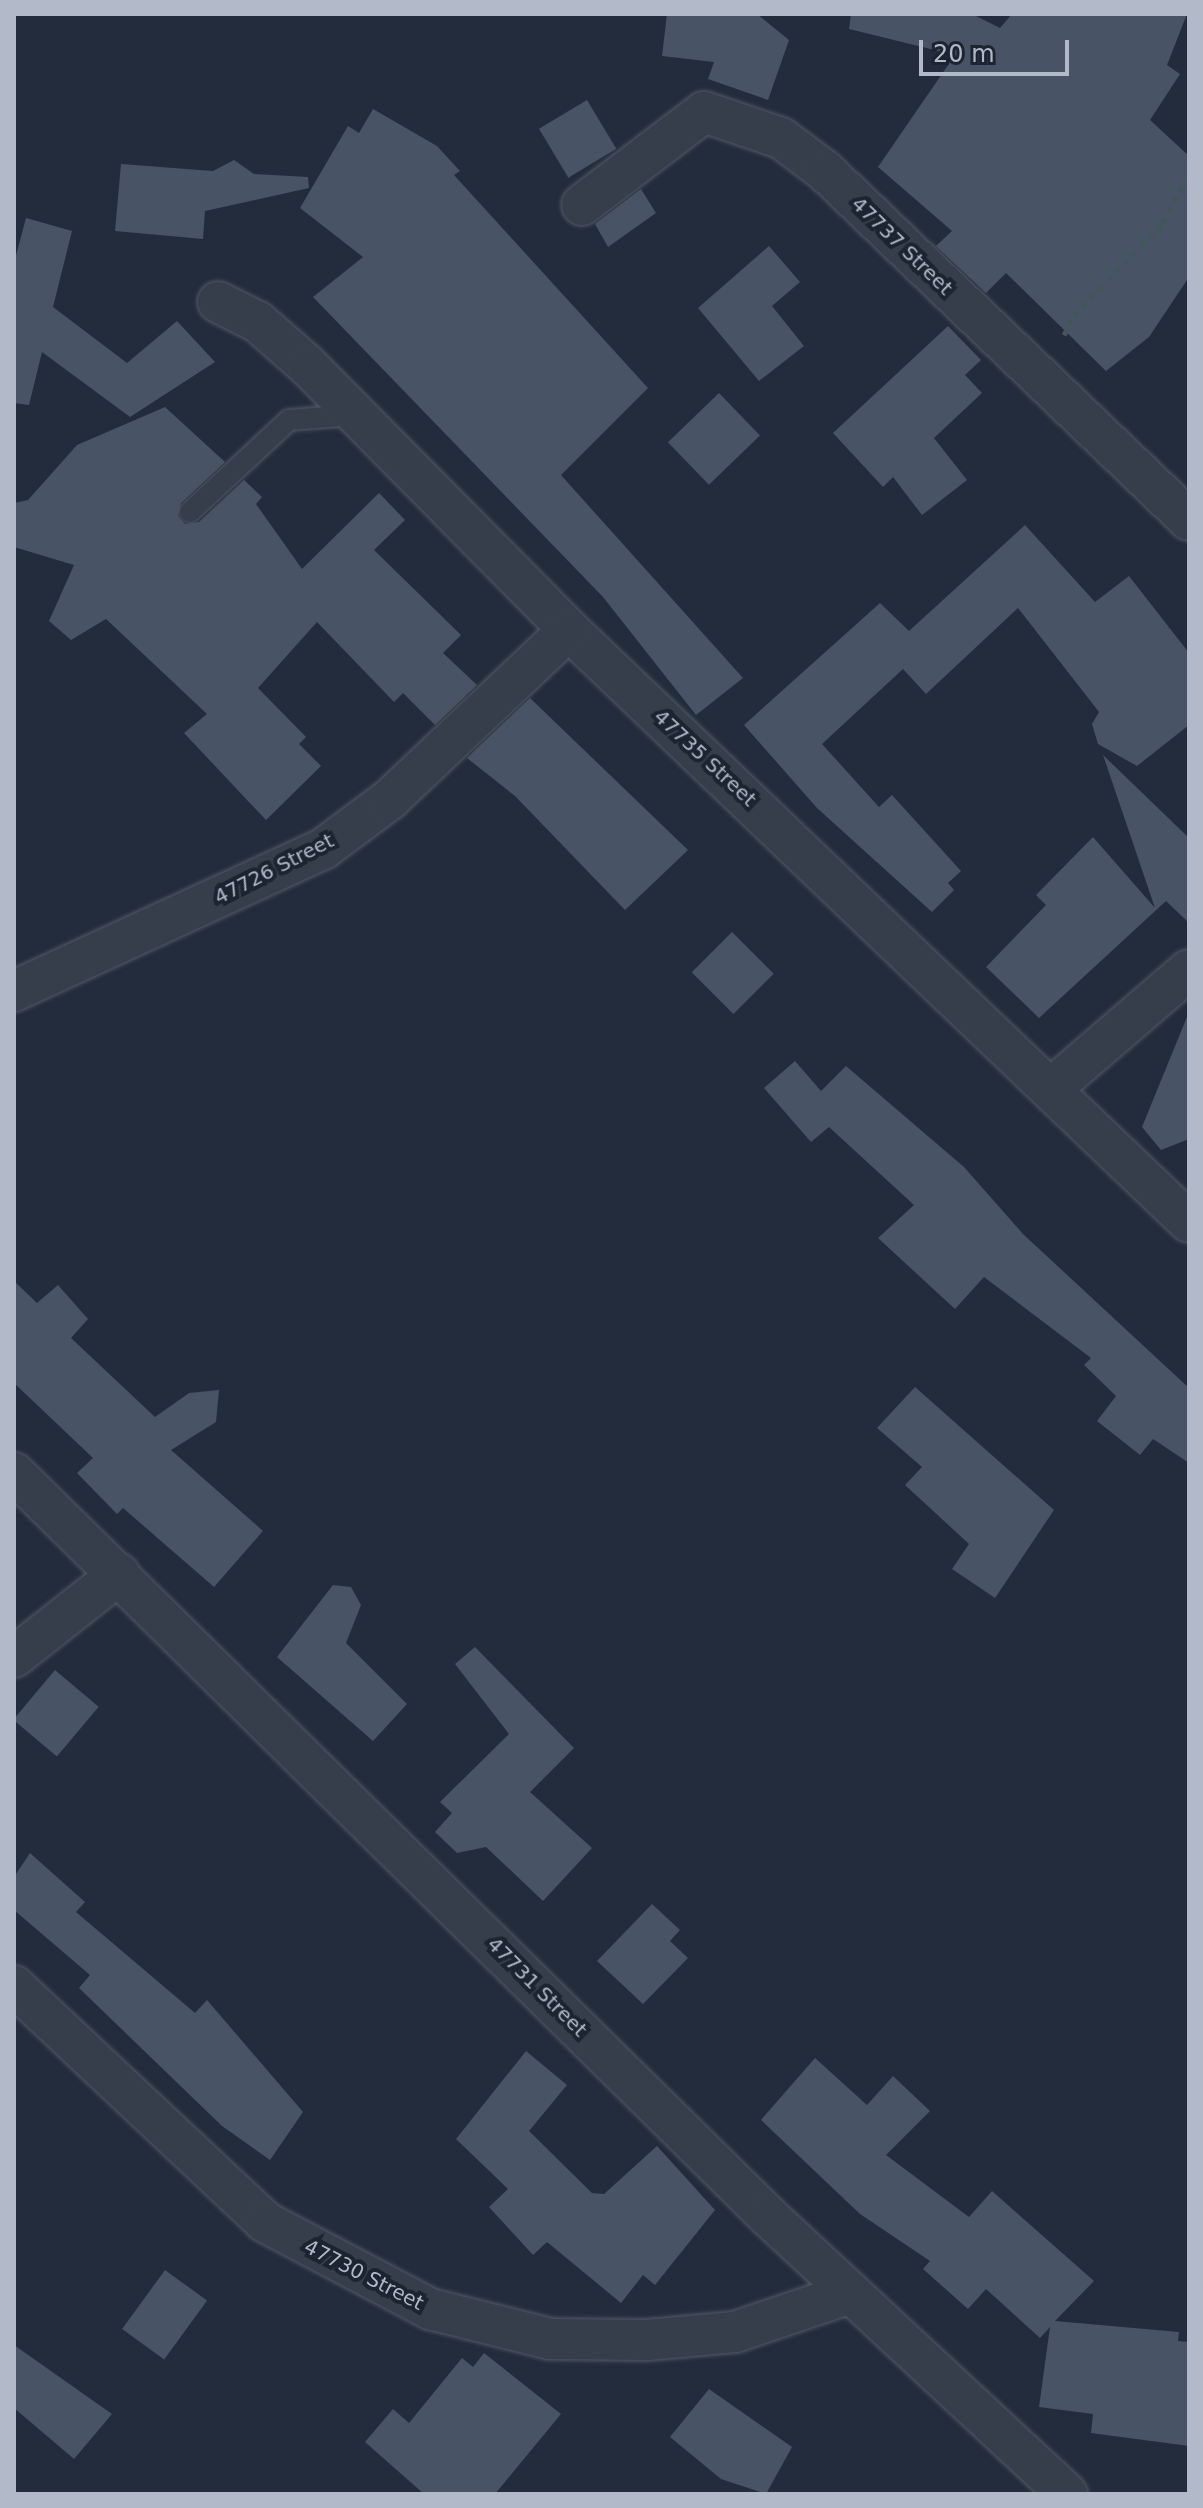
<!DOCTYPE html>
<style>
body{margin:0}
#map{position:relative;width:1203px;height:2508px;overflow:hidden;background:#232c3c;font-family:"DejaVu Sans",sans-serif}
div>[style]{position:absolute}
.building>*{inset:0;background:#485365;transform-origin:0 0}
.path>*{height:5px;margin-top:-2.5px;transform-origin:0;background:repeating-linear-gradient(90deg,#42565a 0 6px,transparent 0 12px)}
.roads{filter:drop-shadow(0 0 2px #525967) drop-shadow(0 0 2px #525967)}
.lane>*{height:20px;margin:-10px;padding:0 10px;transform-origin:10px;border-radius:10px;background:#363e4c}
.street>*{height:40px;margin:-20px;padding:0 20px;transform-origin:20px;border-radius:20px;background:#363e4c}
span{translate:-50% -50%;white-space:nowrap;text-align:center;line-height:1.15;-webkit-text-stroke:8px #1c2331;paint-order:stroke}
.street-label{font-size:20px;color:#b2b9c8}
.frame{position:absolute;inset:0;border:16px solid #b2b9c8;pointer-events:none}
.scale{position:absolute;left:919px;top:40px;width:150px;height:36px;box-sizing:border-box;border:4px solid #b2b9c8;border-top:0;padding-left:10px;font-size:24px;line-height:28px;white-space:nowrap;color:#b2b9c8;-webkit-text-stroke:6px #1c2331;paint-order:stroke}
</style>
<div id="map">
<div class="building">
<i style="clip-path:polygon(667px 14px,757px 14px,789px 40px,768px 100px,708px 79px,714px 62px,662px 56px)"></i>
<i style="clip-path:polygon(851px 14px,972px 14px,1000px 28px,1012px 14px,1187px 14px,1167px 65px,1180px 74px,1150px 120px,1189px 156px,1189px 277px,1149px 337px,1106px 371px,1006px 273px,986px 293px,936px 246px,952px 231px,878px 167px,955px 55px,849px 29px)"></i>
<i style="left:587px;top:100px;width:57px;height:56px;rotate:59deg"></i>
<i style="clip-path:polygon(373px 109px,437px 146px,460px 171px,454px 175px,648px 388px,561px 475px,743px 678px,696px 715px,603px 597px,313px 297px,363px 257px,300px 208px,348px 126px,359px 133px)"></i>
<i style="clip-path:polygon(234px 160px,254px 174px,308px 177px,309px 188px,205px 211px,203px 239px,115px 231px,121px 164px,213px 171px)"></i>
<i style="clip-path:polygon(641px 189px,656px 213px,608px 247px,595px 224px)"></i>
<i style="clip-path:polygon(26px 218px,72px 231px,53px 307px,127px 363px,177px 321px,215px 362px,130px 417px,42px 352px,29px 405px,14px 403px,14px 263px)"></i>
<i style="clip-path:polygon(769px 246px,800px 282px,772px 306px,804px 346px,759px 381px,698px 308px)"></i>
<i style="clip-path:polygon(948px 326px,981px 360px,965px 375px,982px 393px,934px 438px,967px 480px,922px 515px,893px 477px,883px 487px,833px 433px)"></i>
<i style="left:719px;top:393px;width:59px;height:71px;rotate:46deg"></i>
<i style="clip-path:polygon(165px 407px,225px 462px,181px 503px,178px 516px,185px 524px,199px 522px,244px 480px,262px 497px,256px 504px,302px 569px,379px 493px,405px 520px,374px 550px,461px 635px,443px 653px,477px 685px,435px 725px,403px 693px,394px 702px,317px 622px,258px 688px,306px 737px,299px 744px,321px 766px,266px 820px,184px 733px,207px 714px,106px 619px,71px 640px,49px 621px,74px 565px,14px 547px,14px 503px,28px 500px,77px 445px)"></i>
<i style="clip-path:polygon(1025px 525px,1095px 602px,1129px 576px,1189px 653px,1189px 725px,1137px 766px,1098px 744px,1092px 724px,1099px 712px,1018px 608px,926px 694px,903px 669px,822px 744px,879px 807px,892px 795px,961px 871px,948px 883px,954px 890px,932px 912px,817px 808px,744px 725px,880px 603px,909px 631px)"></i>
<i style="clip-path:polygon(530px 698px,688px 850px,625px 910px,515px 796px,467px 758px)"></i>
<i style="clip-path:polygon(1103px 755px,1189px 838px,1189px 923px,1166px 901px,1039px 1018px,986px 967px,1046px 905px,1036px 895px,1093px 837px,1155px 908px)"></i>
<i style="left:732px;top:932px;width:59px;height:57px;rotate:45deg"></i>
<i style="clip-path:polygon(1189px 1012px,1189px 1139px,1161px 1150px,1142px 1127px)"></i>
<i style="clip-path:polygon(795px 1061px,821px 1091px,846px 1066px,964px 1167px,1023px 1234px,1189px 1388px,1189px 1463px,1153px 1439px,1140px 1455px,1097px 1421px,1116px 1396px,1084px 1365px,1091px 1358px,984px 1277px,955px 1309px,878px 1238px,914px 1205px,829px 1127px,811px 1142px,764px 1088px)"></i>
<i style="clip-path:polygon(14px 1281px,37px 1303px,58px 1285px,88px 1319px,71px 1338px,155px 1417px,189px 1393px,219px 1390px,216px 1422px,171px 1450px,263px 1531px,214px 1587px,123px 1508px,117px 1514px,77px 1473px,93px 1458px,14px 1383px)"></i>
<i style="clip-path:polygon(915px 1387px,1054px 1510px,995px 1598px,952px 1569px,969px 1544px,905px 1485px,922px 1467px,877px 1428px)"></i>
<i style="clip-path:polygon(333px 1585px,351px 1587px,361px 1605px,346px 1643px,407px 1704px,373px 1741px,277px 1657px)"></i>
<i style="clip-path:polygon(475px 1647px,574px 1748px,530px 1792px,592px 1848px,543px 1901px,486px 1847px,457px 1853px,435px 1832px,452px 1813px,440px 1802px,509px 1734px,455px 1664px)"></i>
<i style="left:55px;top:1670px;width:57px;height:65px;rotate:40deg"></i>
<i style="clip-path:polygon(30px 1853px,85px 1902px,76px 1912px,195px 2013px,207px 2000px,303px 2112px,270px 2160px,222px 2126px,79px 1988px,90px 1975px,14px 1910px,14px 1877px)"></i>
<i style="clip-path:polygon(652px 1904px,680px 1930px,670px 1941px,688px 1958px,643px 2004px,597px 1961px)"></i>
<i style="clip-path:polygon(526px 2051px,567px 2085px,529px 2131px,592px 2193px,604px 2194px,657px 2146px,715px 2210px,655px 2285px,643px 2275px,621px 2303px,547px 2242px,533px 2255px,489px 2207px,508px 2189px,456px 2139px)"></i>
<i style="clip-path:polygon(815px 2058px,867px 2105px,893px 2076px,930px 2111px,886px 2155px,969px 2217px,992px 2191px,1094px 2281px,1055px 2321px,1179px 2332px,1178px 2341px,1189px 2342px,1189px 2446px,1091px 2433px,1093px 2414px,1039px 2407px,1050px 2327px,1040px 2338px,986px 2289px,968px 2309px,923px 2269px,930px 2261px,860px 2214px,761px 2120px)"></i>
<i style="left:165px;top:2270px;width:52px;height:73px;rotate:36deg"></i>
<i style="clip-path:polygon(14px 2345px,112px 2414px,74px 2459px,14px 2408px)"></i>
<i style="clip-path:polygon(484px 2353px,561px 2414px,495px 2494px,424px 2494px,365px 2442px,393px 2409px,409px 2423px,462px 2358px,473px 2367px)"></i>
<i style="clip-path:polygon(709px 2389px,792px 2447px,766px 2494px,721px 2479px,670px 2437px)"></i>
</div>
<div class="path">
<i style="left:1064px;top:335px;width:22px;rotate:-63deg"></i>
<i style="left:1074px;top:315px;width:128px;rotate:-45.9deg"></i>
<i style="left:1163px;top:223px;width:55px;rotate:-62deg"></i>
</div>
<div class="roads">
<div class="lane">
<i style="left:190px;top:512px;width:135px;rotate:-42.9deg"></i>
<i style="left:289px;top:420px;width:64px;rotate:-4.5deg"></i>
</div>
<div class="street">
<i style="left:582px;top:205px;width:153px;rotate:-37.3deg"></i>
<i style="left:704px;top:112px;width:81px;rotate:18.7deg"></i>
<i style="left:781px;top:138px;width:55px;rotate:36.9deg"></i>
<i style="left:825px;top:171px;width:504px;rotate:43.79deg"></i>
<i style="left:218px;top:302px;width:45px;rotate:26.6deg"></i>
<i style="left:258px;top:322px;width:65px;rotate:41.3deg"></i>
<i style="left:307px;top:365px;width:373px;rotate:45.3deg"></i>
<i style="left:569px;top:630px;width:857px;rotate:43.68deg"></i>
<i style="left:14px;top:991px;width:340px;rotate:-24.7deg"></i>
<i style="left:323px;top:849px;width:84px;rotate:-36.7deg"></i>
<i style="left:390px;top:799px;width:246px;rotate:-43.4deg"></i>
<i style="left:1053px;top:1087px;width:179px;rotate:-40.7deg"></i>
<i style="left:14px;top:1473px;width:1059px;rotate:44.58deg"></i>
<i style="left:768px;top:2216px;width:408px;rotate:42.9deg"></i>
<i style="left:14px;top:1657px;width:134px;rotate:-38.3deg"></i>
<i style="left:14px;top:1986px;width:345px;rotate:43.2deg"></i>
<i style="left:265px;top:2222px;width:187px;rotate:27.8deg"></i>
<i style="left:430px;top:2309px;width:124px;rotate:14deg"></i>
<i style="left:550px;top:2339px;width:97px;rotate:0.6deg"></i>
<i style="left:647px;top:2340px;width:88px;rotate:-5.2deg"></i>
<i style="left:735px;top:2332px;width:121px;rotate:-18.7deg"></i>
</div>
</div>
<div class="street-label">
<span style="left:902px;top:246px;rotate:44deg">47737 Street</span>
<span style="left:705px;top:758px;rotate:43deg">47735 Street</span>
<span style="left:274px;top:869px;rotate:-27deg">47726 Street</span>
<span style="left:537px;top:1987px;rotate:45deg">47731 Street</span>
<span style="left:364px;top:2275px;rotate:27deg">47730 Street</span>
</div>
<div class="frame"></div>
<div class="scale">20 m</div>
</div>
